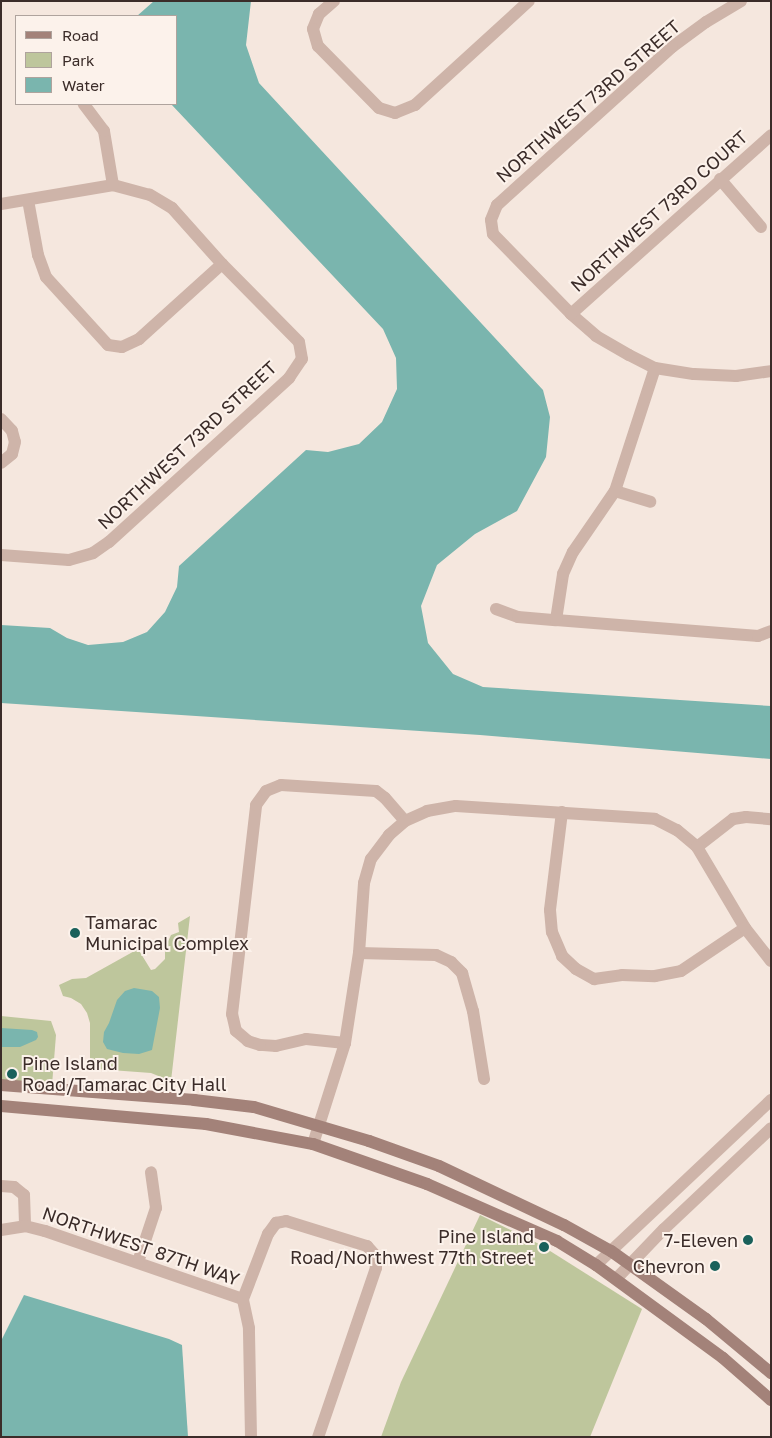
<!DOCTYPE html>
<style>
body{margin:0}
#map{position:relative;width:772px;height:1438px;overflow:hidden;background:#f5e7de;font-family:"Golos Text",sans-serif}
div>[style]{position:absolute}
.green>*{inset:0;background:#bec69c}
.water>*{inset:0;background:#7ab5ae}
.minor>*{height:12px;margin:-6px;padding:0 6px;transform-origin:6px;border-radius:6px;background:#ceb4a9}
.tertiary>*{height:12px;margin:-6px;padding:0 6px;transform-origin:6px;border-radius:6px;background:#ceb4a9}
.secondary>*{height:12px;margin:-6px;padding:0 6px;transform-origin:6px;border-radius:6px;background:#a38279}
.dots>*{width:14px;height:14px;translate:-50% -50%;box-sizing:border-box;border:2px solid #fcf2eb;border-radius:50%}
span{translate:-50% -50%;white-space:nowrap;text-align:center;line-height:1.15;-webkit-text-stroke:4px #fcf2eb;paint-order:stroke}
.street-label{font-size:18px;color:#3b2c29}
.poi-label{font-size:18px;color:#3b2c29}
.left{translate:0 -50%;text-align:left}
.right{translate:-100% -50%;text-align:right}
.frame{position:absolute;inset:0;border:2px solid #3b2c29;pointer-events:none}
.legend{position:absolute;left:15px;top:15px;width:162px;height:90px;box-sizing:border-box;background:#fcf2eb;border:1px solid #afa39d;margin:0;padding:6px 9px;list-style:none;font-size:15px;color:#3b2c29}
.legend li{display:flex;align-items:center;gap:10px;height:25px}
.legend b{width:25px;border:1px solid #afa39d}
</style>
<div id="map">
<div class="green">
<i style="clip-path:polygon(190px 916px,171px 1081px,151px 1073px,97px 1069px,90px 1066px,90px 1023px,87px 1013px,81px 1004px,71px 998px,63px 996px,59px 985px,72px 979px,86px 978px,138px 949px,151px 970px,155px 969px,165px 959px,165px 948px,171px 935px,179px 932px,178px 923px)"></i>
<i style="clip-path:polygon(1px 1016px,51px 1021px,56px 1035px,52px 1085px,1px 1081px)"></i>
<i style="clip-path:polygon(480px 1215px,539px 1244px,642px 1309px,590px 1437px,381px 1437px,401px 1382px)"></i>
</div>
<div class="water">
<i style="clip-path:polygon(154px 1px,251px 1px,246px 45px,259px 83px,543px 390px,550px 417px,546px 457px,517px 511px,475px 534px,437px 565px,421px 606px,428px 643px,453px 674px,483px 687px,771px 706px,771px 759px,480px 735px,1px 703px,1px 625px,50px 628px,67px 638px,88px 645px,123px 642px,147px 632px,165px 612px,177px 587px,179px 566px,306px 450px,328px 452px,359px 444px,382px 422px,397px 389px,396px 358px,383px 329px,171px 104px,176px 104px,176px 16px,137px 16px)"></i>
<i style="clip-path:polygon(134px 988px,152px 991px,159px 997px,160px 1008px,152px 1050px,139px 1054px,123px 1053px,107px 1049px,103px 1042px,104px 1032px,109px 1023px,117px 1000px,125px 991px)"></i>
<i style="clip-path:polygon(1px 1028px,32px 1030px,37px 1032px,38px 1037px,36px 1040px,20px 1047px,1px 1047px)"></i>
<i style="clip-path:polygon(24px 1295px,169px 1339px,182px 1345px,188px 1437px,1px 1437px,1px 1341px)"></i>
</div>
<div class="minor">
<i style="left:334px;top:1px;width:20px;rotate:139deg"></i>
<i style="left:319px;top:14px;width:16px;rotate:112deg"></i>
<i style="left:313px;top:29px;width:18px;rotate:74deg"></i>
<i style="left:318px;top:46px;width:87px;rotate:45.5deg"></i>
<i style="left:379px;top:108px;width:17px;rotate:17deg"></i>
<i style="left:395px;top:113px;width:22px;rotate:-22deg"></i>
<i style="left:415px;top:105px;width:154px;rotate:-42.4deg"></i>
<i style="left:741px;top:1px;width:41px;rotate:149deg"></i>
<i style="left:706px;top:22px;width:42px;rotate:143.7deg"></i>
<i style="left:672px;top:47px;width:236px;rotate:137.9deg"></i>
<i style="left:497px;top:205px;width:16px;rotate:112deg"></i>
<i style="left:491px;top:220px;width:14px;rotate:82deg"></i>
<i style="left:493px;top:234px;width:112px;rotate:45.7deg"></i>
<i style="left:571px;top:314px;width:33px;rotate:41deg"></i>
<i style="left:596px;top:336px;width:38px;rotate:30deg"></i>
<i style="left:629px;top:355px;width:29px;rotate:27deg"></i>
<i style="left:655px;top:368px;width:39px;rotate:9deg"></i>
<i style="left:694px;top:374px;width:42px;rotate:2.7deg"></i>
<i style="left:736px;top:376px;width:35px;rotate:-8deg"></i>
<i style="left:720px;top:179px;width:63px;rotate:49.5deg"></i>
<i style="left:28px;top:200px;width:56px;rotate:79.7deg"></i>
<i style="left:38px;top:255px;width:23px;rotate:70deg"></i>
<i style="left:46px;top:277px;width:92px;rotate:47.6deg"></i>
<i style="left:108px;top:345px;width:14px;rotate:8deg"></i>
<i style="left:122px;top:347px;width:19px;rotate:-25deg"></i>
<i style="left:139px;top:339px;width:112px;rotate:-42.1deg"></i>
<i style="left:1px;top:204px;width:114px;rotate:-9.6deg"></i>
<i style="left:571px;top:314px;width:268px;rotate:-41.8deg"></i>
<i style="left:1px;top:419px;width:16px;rotate:47deg"></i>
<i style="left:12px;top:431px;width:11px;rotate:75deg"></i>
<i style="left:15px;top:442px;width:12px;rotate:104deg"></i>
<i style="left:12px;top:454px;width:14px;rotate:141deg"></i>
<i style="left:615px;top:491px;width:37px;rotate:17deg"></i>
<i style="left:1px;top:555px;width:68px;rotate:4.2deg"></i>
<i style="left:69px;top:560px;width:25px;rotate:-16deg"></i>
<i style="left:93px;top:553px;width:19px;rotate:-35deg"></i>
<i style="left:109px;top:542px;width:244px;rotate:-42.3deg"></i>
<i style="left:289px;top:378px;width:23px;rotate:-56deg"></i>
<i style="left:302px;top:359px;width:17px;rotate:-100deg"></i>
<i style="left:299px;top:342px;width:110px;rotate:-134.6deg"></i>
<i style="left:222px;top:264px;width:75px;rotate:-131.8deg"></i>
<i style="left:172px;top:208px;width:26px;rotate:-149deg"></i>
<i style="left:150px;top:195px;width:38px;rotate:-165deg"></i>
<i style="left:113px;top:185px;width:55px;rotate:-99.5deg"></i>
<i style="left:104px;top:131px;width:34px;rotate:-127deg"></i>
<i style="left:496px;top:609px;width:23px;rotate:20deg"></i>
<i style="left:518px;top:617px;width:38px;rotate:5deg"></i>
<i style="left:556px;top:620px;width:203px;rotate:4.5deg"></i>
<i style="left:758px;top:636px;width:14px;rotate:-21deg"></i>
<i style="left:556px;top:620px;width:47px;rotate:-81.3deg"></i>
<i style="left:563px;top:574px;width:24px;rotate:-66deg"></i>
<i style="left:573px;top:552px;width:74px;rotate:-55.5deg"></i>
<i style="left:615px;top:491px;width:129px;rotate:-72deg"></i>
<i style="left:562px;top:812px;width:99px;rotate:97deg"></i>
<i style="left:550px;top:910px;width:22px;rotate:85deg"></i>
<i style="left:552px;top:932px;width:26px;rotate:67deg"></i>
<i style="left:562px;top:956px;width:19px;rotate:43deg"></i>
<i style="left:576px;top:969px;width:21px;rotate:29deg"></i>
<i style="left:594px;top:979px;width:28px;rotate:-8deg"></i>
<i style="left:622px;top:975px;width:33px;rotate:2deg"></i>
<i style="left:655px;top:976px;width:26px;rotate:-11deg"></i>
<i style="left:681px;top:971px;width:77px;rotate:-33.9deg"></i>
<i style="left:697px;top:847px;width:46px;rotate:-37.9deg"></i>
<i style="left:733px;top:819px;width:13px;rotate:-9deg"></i>
<i style="left:746px;top:817px;width:25px;rotate:5deg"></i>
<i style="left:359px;top:953px;width:77px;rotate:1.5deg"></i>
<i style="left:436px;top:955px;width:17px;rotate:25deg"></i>
<i style="left:451px;top:962px;width:16px;rotate:45deg"></i>
<i style="left:462px;top:973px;width:40px;rotate:74deg"></i>
<i style="left:473px;top:1011px;width:69px;rotate:80.8deg"></i>
<i style="left:345px;top:1043px;width:39px;rotate:-174deg"></i>
<i style="left:306px;top:1039px;width:31px;rotate:167deg"></i>
<i style="left:276px;top:1046px;width:16px;rotate:-176deg"></i>
<i style="left:260px;top:1045px;width:13px;rotate:-162deg"></i>
<i style="left:248px;top:1041px;width:16px;rotate:-140deg"></i>
<i style="left:236px;top:1031px;width:17px;rotate:-103deg"></i>
<i style="left:232px;top:1014px;width:210px;rotate:-83.4deg"></i>
<i style="left:256px;top:805px;width:17px;rotate:-54deg"></i>
<i style="left:266px;top:791px;width:16px;rotate:-22deg"></i>
<i style="left:281px;top:785px;width:95px;rotate:3.6deg"></i>
<i style="left:376px;top:791px;width:11px;rotate:38deg"></i>
<i style="left:385px;top:798px;width:30px;rotate:49deg"></i>
<i style="left:405px;top:821px;width:24px;rotate:-24deg"></i>
<i style="left:427px;top:811px;width:29px;rotate:-10deg"></i>
<i style="left:456px;top:806px;width:199px;rotate:3.7deg"></i>
<i style="left:655px;top:819px;width:25px;rotate:27deg"></i>
<i style="left:677px;top:830px;width:26px;rotate:40deg"></i>
<i style="left:697px;top:847px;width:94px;rotate:59.3deg"></i>
<i style="left:745px;top:928px;width:42px;rotate:51.8deg"></i>
<i style="left:313px;top:1144px;width:106px;rotate:-72.4deg"></i>
<i style="left:345px;top:1043px;width:91px;rotate:-81.2deg"></i>
<i style="left:359px;top:953px;width:70px;rotate:-85.9deg"></i>
<i style="left:364px;top:883px;width:25px;rotate:-74deg"></i>
<i style="left:371px;top:859px;width:30px;rotate:-53deg"></i>
<i style="left:389px;top:835px;width:21px;rotate:-41deg"></i>
<i style="left:1px;top:1186px;width:13px;rotate:4deg"></i>
<i style="left:14px;top:1187px;width:13px;rotate:39deg"></i>
<i style="left:24px;top:1195px;width:31px;rotate:88deg"></i>
<i style="left:1px;top:1230px;width:24px;rotate:-9deg"></i>
<i style="left:25px;top:1226px;width:21px;rotate:14deg"></i>
<i style="left:45px;top:1231px;width:209px;rotate:19deg"></i>
<i style="left:138px;top:1262px;width:57px;rotate:-71.6deg"></i>
<i style="left:156px;top:1208px;width:36px;rotate:-98deg"></i>
<i style="left:251px;top:1437px;width:109px;rotate:-91.1deg"></i>
<i style="left:249px;top:1328px;width:30px;rotate:-102deg"></i>
<i style="left:243px;top:1299px;width:70px;rotate:-69deg"></i>
<i style="left:268px;top:1234px;width:14px;rotate:-54deg"></i>
<i style="left:276px;top:1223px;width:10px;rotate:-11deg"></i>
<i style="left:286px;top:1221px;width:85px;rotate:17.2deg"></i>
<i style="left:367px;top:1246px;width:12px;rotate:48deg"></i>
<i style="left:375px;top:1255px;width:13px;rotate:86deg"></i>
<i style="left:376px;top:1268px;width:179px;rotate:108.9deg"></i>
</div>
<div class="tertiary">
<i style="left:596px;top:1265px;width:241px;rotate:-43.3deg"></i>
<i style="left:616px;top:1279px;width:69px;rotate:-46.2deg"></i>
<i style="left:664px;top:1229px;width:147px;rotate:-43.3deg"></i>
</div>
<div class="secondary">
<i style="left:1px;top:1085px;width:194px;rotate:4.4deg"></i>
<i style="left:194px;top:1100px;width:60px;rotate:6.7deg"></i>
<i style="left:254px;top:1107px;width:120px;rotate:16.5deg"></i>
<i style="left:369px;top:1141px;width:74px;rotate:19.7deg"></i>
<i style="left:439px;top:1166px;width:138px;rotate:25.3deg"></i>
<i style="left:564px;top:1225px;width:54px;rotate:29deg"></i>
<i style="left:611px;top:1251px;width:117px;rotate:35.6deg"></i>
<i style="left:706px;top:1319px;width:85px;rotate:39.7deg"></i>
<i style="left:1px;top:1106px;width:206px;rotate:5deg"></i>
<i style="left:206px;top:1124px;width:109px;rotate:10.6deg"></i>
<i style="left:313px;top:1144px;width:121px;rotate:19.3deg"></i>
<i style="left:427px;top:1184px;width:142px;rotate:23.7deg"></i>
<i style="left:557px;top:1241px;width:46px;rotate:31.6deg"></i>
<i style="left:596px;top:1265px;width:157px;rotate:36.2deg"></i>
<i style="left:723px;top:1358px;width:64px;rotate:41.2deg"></i>
</div>
<div class="dots">
<i style="left:75px;top:933px;background:#1a615b"></i>
<i style="left:12px;top:1074px;background:#1a615b"></i>
<i style="left:748px;top:1240px;background:#1a615b"></i>
<i style="left:544px;top:1247px;background:#1a615b"></i>
<i style="left:715px;top:1266px;background:#1a615b"></i>
</div>
<div class="street-label">
<span style="left:588px;top:101px;rotate:-41deg">NORTHWEST 73RD STREET</span>
<span style="left:659px;top:211px;rotate:-42deg">NORTHWEST 73RD COURT</span>
<span style="left:187px;top:445px;rotate:-43deg">NORTHWEST 73RD STREET</span>
<span style="left:141px;top:1246px;rotate:19deg">NORTHWEST 87TH WAY</span>
</div>
<div class="poi-label">
<span class="left" style="left:85px;top:933px">Tamarac<br>Municipal Complex</span>
<span class="left" style="left:22px;top:1074px">Pine Island<br>Road/Tamarac City Hall</span>
<span class="right" style="left:534px;top:1247px">Pine Island<br>Road/Northwest 77th Street</span>
<span class="right" style="left:738px;top:1240px">7-Eleven</span>
<span class="right" style="left:705px;top:1266px">Chevron</span>
</div>
<div class="frame"></div>
<ul class="legend">
<li><b style="height:6px;background:#a38279"></b>Road</li>
<li><b style="height:14px;background:#bec69c"></b>Park</li>
<li><b style="height:14px;background:#7ab5ae"></b>Water</li>
</ul>
</div>
